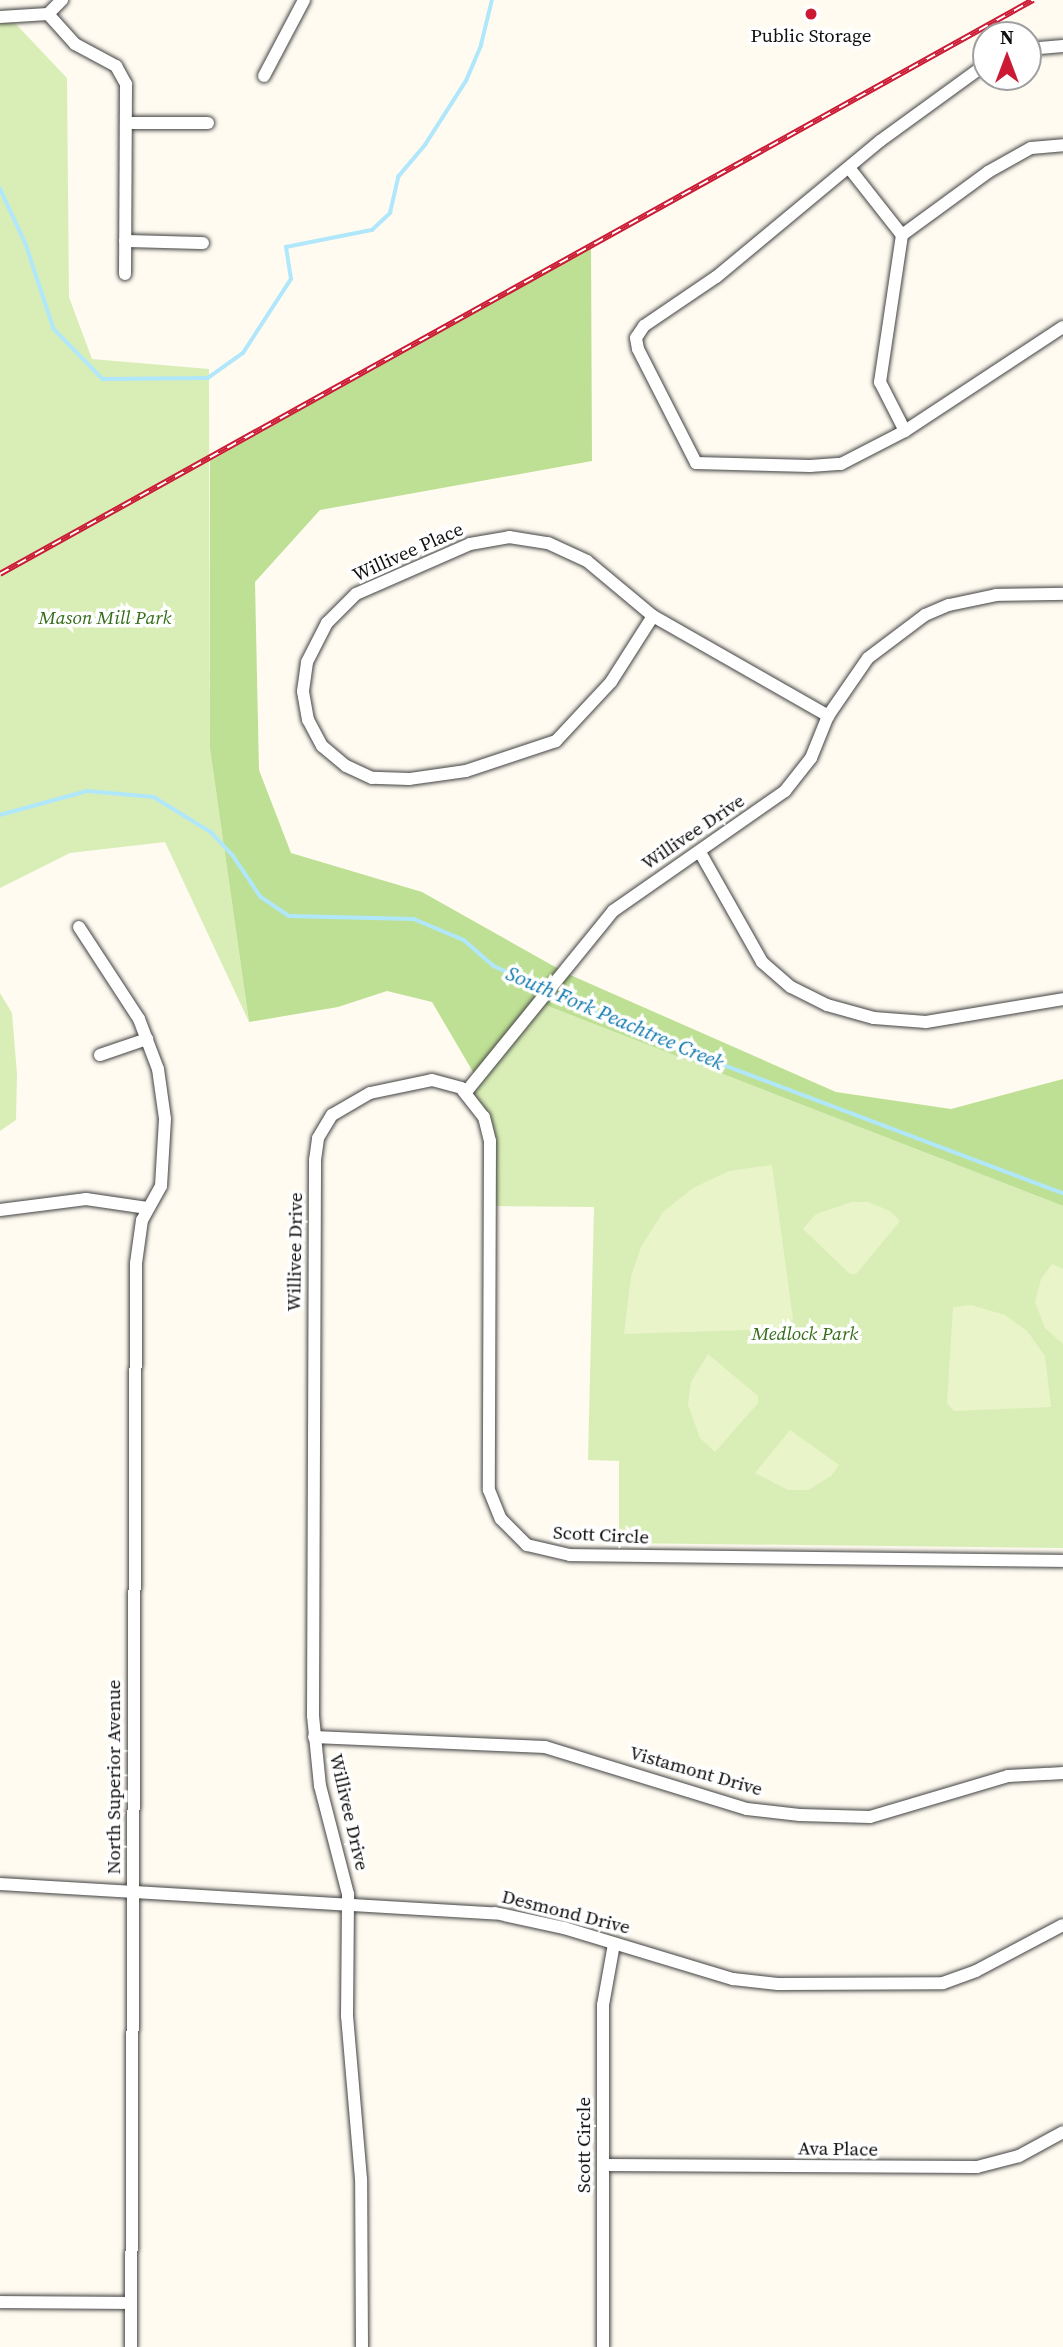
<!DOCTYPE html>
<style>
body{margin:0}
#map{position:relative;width:1063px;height:2347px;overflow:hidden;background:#fffbf1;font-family:"Source Serif 4",serif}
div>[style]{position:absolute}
.green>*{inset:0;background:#d9eeb7}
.forest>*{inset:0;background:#bee094}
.pitch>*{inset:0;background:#eaf4c9}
.stream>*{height:3.5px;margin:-1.75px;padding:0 1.75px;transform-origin:1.75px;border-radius:1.75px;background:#b1e7fb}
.roads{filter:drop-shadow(0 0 2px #424242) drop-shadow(0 0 2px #424242)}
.street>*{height:12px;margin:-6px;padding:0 6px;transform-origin:6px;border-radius:6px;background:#fff}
.rail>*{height:6px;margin-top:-3px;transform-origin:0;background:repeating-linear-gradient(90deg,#fff 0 10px,#cc1a35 0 20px);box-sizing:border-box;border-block:2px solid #cc1a35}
.dots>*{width:19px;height:19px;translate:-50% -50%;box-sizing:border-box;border:4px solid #fff;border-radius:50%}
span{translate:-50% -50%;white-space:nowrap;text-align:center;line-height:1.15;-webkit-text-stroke:7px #fff;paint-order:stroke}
.poi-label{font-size:19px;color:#0f0f0f}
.street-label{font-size:19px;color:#0f0f0f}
.park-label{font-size:19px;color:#336d19;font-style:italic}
.water-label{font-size:21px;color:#0d77ad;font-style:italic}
.north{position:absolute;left:972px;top:21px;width:70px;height:70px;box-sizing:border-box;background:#fff;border:2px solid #9f9f9f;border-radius:50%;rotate:0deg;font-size:19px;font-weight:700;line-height:28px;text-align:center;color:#0f0f0f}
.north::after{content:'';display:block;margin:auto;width:24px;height:32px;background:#cc1a35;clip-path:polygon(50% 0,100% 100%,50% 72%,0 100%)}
</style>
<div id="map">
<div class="green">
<i style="clip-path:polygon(0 21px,13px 21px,67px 78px,69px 297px,92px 359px,209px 369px,210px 749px,249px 1022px,165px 842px,70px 853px,0 888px)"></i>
<i style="clip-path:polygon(0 993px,12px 1013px,17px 1074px,16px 1120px,0 1131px)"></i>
<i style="clip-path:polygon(545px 1005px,1063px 1206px,1063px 1548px,619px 1543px,619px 1461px,588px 1460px,594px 1207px,491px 1206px,489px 1130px,466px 1092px)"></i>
</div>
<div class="forest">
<i style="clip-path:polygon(591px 245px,592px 461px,320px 510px,255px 582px,259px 770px,291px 853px,422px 892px,566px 973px,476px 1077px,432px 1002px,387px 991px,338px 1007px,249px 1022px,210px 749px,210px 461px)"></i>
<i style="clip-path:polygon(568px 974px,836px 1092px,951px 1109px,1063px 1079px,1063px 1206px,545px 1005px)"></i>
</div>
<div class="pitch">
<i style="clip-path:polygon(772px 1165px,793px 1319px,782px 1329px,624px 1334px,631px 1276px,641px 1247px,663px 1212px,693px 1188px,729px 1171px)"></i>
<i style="clip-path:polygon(852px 1202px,868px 1202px,890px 1211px,900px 1221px,856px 1274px,850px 1274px,803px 1229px,816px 1214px)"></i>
<i style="clip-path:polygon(1052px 1264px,1063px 1269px,1063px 1344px,1045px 1328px,1035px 1302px,1041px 1279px)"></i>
<i style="clip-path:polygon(971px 1305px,1005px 1315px,1027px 1331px,1045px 1356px,1051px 1407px,954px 1411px,947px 1403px,953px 1307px)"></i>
<i style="clip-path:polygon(708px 1354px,758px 1396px,758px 1403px,715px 1452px,700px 1438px,688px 1405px,691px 1382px)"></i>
<i style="clip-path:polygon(790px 1430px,839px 1465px,831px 1476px,808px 1490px,788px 1490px,755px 1473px)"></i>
</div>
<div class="stream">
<i style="left:0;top:188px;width:62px;rotate:65.1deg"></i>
<i style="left:26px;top:244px;width:89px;rotate:71.8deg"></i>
<i style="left:54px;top:329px;width:70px;rotate:45.6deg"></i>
<i style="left:103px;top:379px;width:105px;rotate:-0.5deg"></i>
<i style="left:208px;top:378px;width:43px;rotate:-35.5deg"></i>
<i style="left:243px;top:353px;width:88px;rotate:-57deg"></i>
<i style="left:291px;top:279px;width:32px;rotate:-99deg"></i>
<i style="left:286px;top:247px;width:88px;rotate:-11.2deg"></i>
<i style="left:372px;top:230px;width:25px;rotate:-43deg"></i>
<i style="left:390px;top:213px;width:37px;rotate:-77deg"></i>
<i style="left:398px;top:177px;width:42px;rotate:-49.8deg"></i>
<i style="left:425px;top:145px;width:76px;rotate:-57.4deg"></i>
<i style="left:466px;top:81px;width:39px;rotate:-67deg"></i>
<i style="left:481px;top:45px;width:46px;rotate:-76.3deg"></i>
<i style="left:0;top:815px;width:90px;rotate:-15.4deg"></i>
<i style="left:87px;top:791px;width:67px;rotate:5.1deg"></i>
<i style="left:154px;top:797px;width:67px;rotate:31.6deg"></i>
<i style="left:211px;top:832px;width:34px;rotate:47deg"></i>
<i style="left:234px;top:857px;width:48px;rotate:56deg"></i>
<i style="left:261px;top:897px;width:34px;rotate:34deg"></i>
<i style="left:289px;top:916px;width:125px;rotate:1.4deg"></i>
<i style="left:414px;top:919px;width:54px;rotate:22.8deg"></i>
<i style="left:464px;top:940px;width:40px;rotate:41deg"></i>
<i style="left:494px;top:966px;width:177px;rotate:24.4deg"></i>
<i style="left:655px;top:1039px;width:436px;rotate:20.7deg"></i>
</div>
<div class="roads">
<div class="street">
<i style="left:48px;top:14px;width:40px;rotate:48deg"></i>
<i style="left:75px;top:44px;width:47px;rotate:28.2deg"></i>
<i style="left:116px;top:66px;width:21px;rotate:61deg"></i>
<i style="left:126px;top:84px;width:190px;rotate:90.3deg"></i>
<i style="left:48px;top:14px;width:20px;rotate:-45deg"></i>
<i style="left:0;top:17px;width:48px;rotate:-3.6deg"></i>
<i style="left:1028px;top:49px;width:35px;rotate:-5deg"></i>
<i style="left:986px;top:64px;width:131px;rotate:144deg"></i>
<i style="left:880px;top:141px;width:213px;rotate:140.3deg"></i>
<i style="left:716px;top:277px;width:87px;rotate:145.8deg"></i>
<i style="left:644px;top:326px;width:14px;rotate:124deg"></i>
<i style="left:636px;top:338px;width:11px;rotate:80deg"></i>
<i style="left:638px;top:349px;width:128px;rotate:63deg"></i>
<i style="left:696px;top:463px;width:114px;rotate:1.5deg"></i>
<i style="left:810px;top:466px;width:31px;rotate:-4deg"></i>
<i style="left:841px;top:464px;width:72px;rotate:-27.3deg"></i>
<i style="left:905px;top:431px;width:189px;rotate:-33.4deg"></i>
<i style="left:264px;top:76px;width:86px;rotate:-62.2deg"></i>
<i style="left:126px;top:123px;width:82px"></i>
<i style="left:850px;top:169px;width:84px;rotate:51.8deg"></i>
<i style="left:902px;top:235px;width:107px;rotate:-36.2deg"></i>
<i style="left:988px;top:172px;width:49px;rotate:-29.2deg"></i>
<i style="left:1031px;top:148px;width:32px;rotate:-5deg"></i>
<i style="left:902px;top:235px;width:149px;rotate:98.5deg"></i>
<i style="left:880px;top:382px;width:55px;rotate:63deg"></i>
<i style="left:125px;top:241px;width:78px;rotate:1.5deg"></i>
<i style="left:509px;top:537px;width:39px;rotate:9deg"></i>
<i style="left:548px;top:543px;width:43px;rotate:24.8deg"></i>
<i style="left:587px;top:561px;width:86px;rotate:39.8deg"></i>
<i style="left:653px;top:616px;width:78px;rotate:122.5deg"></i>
<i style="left:611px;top:682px;width:81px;rotate:133deg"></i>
<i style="left:556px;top:741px;width:95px;rotate:161.6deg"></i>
<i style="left:466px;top:771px;width:58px;rotate:172deg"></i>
<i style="left:409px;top:779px;width:37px;rotate:-178deg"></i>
<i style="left:372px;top:778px;width:29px;rotate:-155deg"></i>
<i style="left:346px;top:766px;width:31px;rotate:-140deg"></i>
<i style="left:322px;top:746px;width:30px;rotate:-118deg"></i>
<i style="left:308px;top:720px;width:29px;rotate:-100deg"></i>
<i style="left:303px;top:691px;width:29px;rotate:-82deg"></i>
<i style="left:307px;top:662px;width:44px;rotate:-62.9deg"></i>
<i style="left:327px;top:623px;width:41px;rotate:-45deg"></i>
<i style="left:356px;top:594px;width:124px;rotate:-23.7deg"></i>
<i style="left:470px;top:544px;width:40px;rotate:-10deg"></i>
<i style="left:653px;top:616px;width:202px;rotate:29.7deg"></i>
<i style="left:701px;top:854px;width:124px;rotate:60.5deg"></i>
<i style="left:762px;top:962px;width:38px;rotate:41deg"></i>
<i style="left:791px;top:987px;width:40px;rotate:26.6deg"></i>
<i style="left:827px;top:1005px;width:49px;rotate:15.5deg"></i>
<i style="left:874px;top:1018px;width:52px;rotate:4.4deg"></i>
<i style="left:926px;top:1022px;width:139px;rotate:-9.5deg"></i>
<i style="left:79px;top:927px;width:110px;rotate:56.9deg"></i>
<i style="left:139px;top:1019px;width:53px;rotate:69.2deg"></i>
<i style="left:158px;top:1069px;width:50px;rotate:82deg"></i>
<i style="left:165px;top:1119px;width:67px;rotate:93.4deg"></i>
<i style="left:161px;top:1186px;width:39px;rotate:119deg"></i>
<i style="left:142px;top:1220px;width:43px;rotate:97.9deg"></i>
<i style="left:136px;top:1263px;width:1084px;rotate:90.26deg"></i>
<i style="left:100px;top:1055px;width:50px;rotate:-18.8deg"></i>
<i style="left:466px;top:1092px;width:233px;rotate:-50.9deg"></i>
<i style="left:613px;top:911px;width:210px;rotate:-34.9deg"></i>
<i style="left:785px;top:791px;width:42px;rotate:-51.8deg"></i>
<i style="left:811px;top:758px;width:45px;rotate:-68deg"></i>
<i style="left:828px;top:716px;width:70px;rotate:-55.4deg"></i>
<i style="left:868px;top:658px;width:71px;rotate:-37deg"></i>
<i style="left:925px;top:615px;width:26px;rotate:-23deg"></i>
<i style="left:949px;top:605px;width:48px;rotate:-12deg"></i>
<i style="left:996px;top:595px;width:67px;rotate:-0.9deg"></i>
<i style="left:0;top:1210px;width:87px;rotate:-7.3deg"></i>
<i style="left:86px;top:1199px;width:62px;rotate:8.4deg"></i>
<i style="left:314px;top:1737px;width:231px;rotate:2.5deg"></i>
<i style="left:545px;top:1747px;width:211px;rotate:17.1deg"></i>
<i style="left:747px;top:1809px;width:53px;rotate:6.5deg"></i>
<i style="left:800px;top:1815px;width:70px;rotate:1.6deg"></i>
<i style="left:870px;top:1817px;width:144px;rotate:-16.5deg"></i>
<i style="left:1008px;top:1776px;width:55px;rotate:-3.1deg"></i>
<i style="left:0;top:1884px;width:496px;rotate:3.4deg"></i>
<i style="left:495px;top:1913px;width:71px;rotate:12.3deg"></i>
<i style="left:564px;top:1928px;width:177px;rotate:16.8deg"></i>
<i style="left:733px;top:1979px;width:45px;rotate:6.3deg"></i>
<i style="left:778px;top:1984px;width:165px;rotate:-0.3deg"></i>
<i style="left:943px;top:1983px;width:35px;rotate:-20deg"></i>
<i style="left:976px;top:1971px;width:98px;rotate:-27.9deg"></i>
<i style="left:604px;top:2165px;width:373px;rotate:0.3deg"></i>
<i style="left:977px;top:2167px;width:43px;rotate:-14.7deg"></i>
<i style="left:1019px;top:2156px;width:50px;rotate:-28.6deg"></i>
<i style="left:0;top:2302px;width:131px;rotate:0.4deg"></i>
<i style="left:362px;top:2347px;width:168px;rotate:-90.3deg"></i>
<i style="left:361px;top:2179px;width:164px;rotate:-94.9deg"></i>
<i style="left:347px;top:2016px;width:122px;rotate:-89.5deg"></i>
<i style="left:348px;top:1894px;width:112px;rotate:-104.5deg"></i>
<i style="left:320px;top:1786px;width:70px;rotate:-95.7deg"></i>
<i style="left:313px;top:1716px;width:556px;rotate:-89.79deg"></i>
<i style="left:315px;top:1160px;width:22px;rotate:-82deg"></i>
<i style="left:318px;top:1138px;width:27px;rotate:-59deg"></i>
<i style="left:332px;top:1115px;width:44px;rotate:-30.1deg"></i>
<i style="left:370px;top:1093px;width:63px;rotate:-11.8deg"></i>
<i style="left:432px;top:1080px;width:30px;rotate:15deg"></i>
<i style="left:461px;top:1088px;width:37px;rotate:52deg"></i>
<i style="left:484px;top:1117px;width:25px;rotate:76deg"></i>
<i style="left:490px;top:1141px;width:349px;rotate:90.2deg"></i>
<i style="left:489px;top:1490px;width:31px;rotate:68deg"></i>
<i style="left:501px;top:1519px;width:37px;rotate:45deg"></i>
<i style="left:527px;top:1545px;width:44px;rotate:13.1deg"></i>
<i style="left:570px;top:1555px;width:493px;rotate:0.7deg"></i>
<i style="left:603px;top:2347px;width:342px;rotate:-90deg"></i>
<i style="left:603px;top:2005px;width:62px;rotate:-79.8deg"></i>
</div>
</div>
<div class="rail">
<i style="left:0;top:574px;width:1182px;rotate:-29.06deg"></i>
</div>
<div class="dots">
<i style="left:811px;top:14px;background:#cc1a35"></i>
</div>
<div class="poi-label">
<span style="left:811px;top:36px">Public Storage</span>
</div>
<div class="street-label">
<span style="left:408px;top:552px;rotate:-24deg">Willivee Place</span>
<span style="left:693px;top:832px;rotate:-34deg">Willivee Drive</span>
<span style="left:295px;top:1252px;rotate:-89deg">Willivee Drive</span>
<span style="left:601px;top:1535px;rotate:3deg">Scott Circle</span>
<span style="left:696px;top:1771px;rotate:16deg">Vistamont Drive</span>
<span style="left:114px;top:1777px;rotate:-90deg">North Superior Avenue</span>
<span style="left:349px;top:1812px;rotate:77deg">Willivee Drive</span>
<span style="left:566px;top:1912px;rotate:14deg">Desmond Drive</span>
<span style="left:584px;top:2145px;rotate:-90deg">Scott Circle</span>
<span style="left:838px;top:2149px;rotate:1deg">Ava Place</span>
</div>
<div class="park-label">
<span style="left:105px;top:618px">Mason Mill Park</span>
<span style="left:805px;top:1334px">Medlock Park</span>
</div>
<div class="water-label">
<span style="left:615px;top:1018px;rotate:23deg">South Fork Peachtree Creek</span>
</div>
<div class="north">N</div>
</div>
